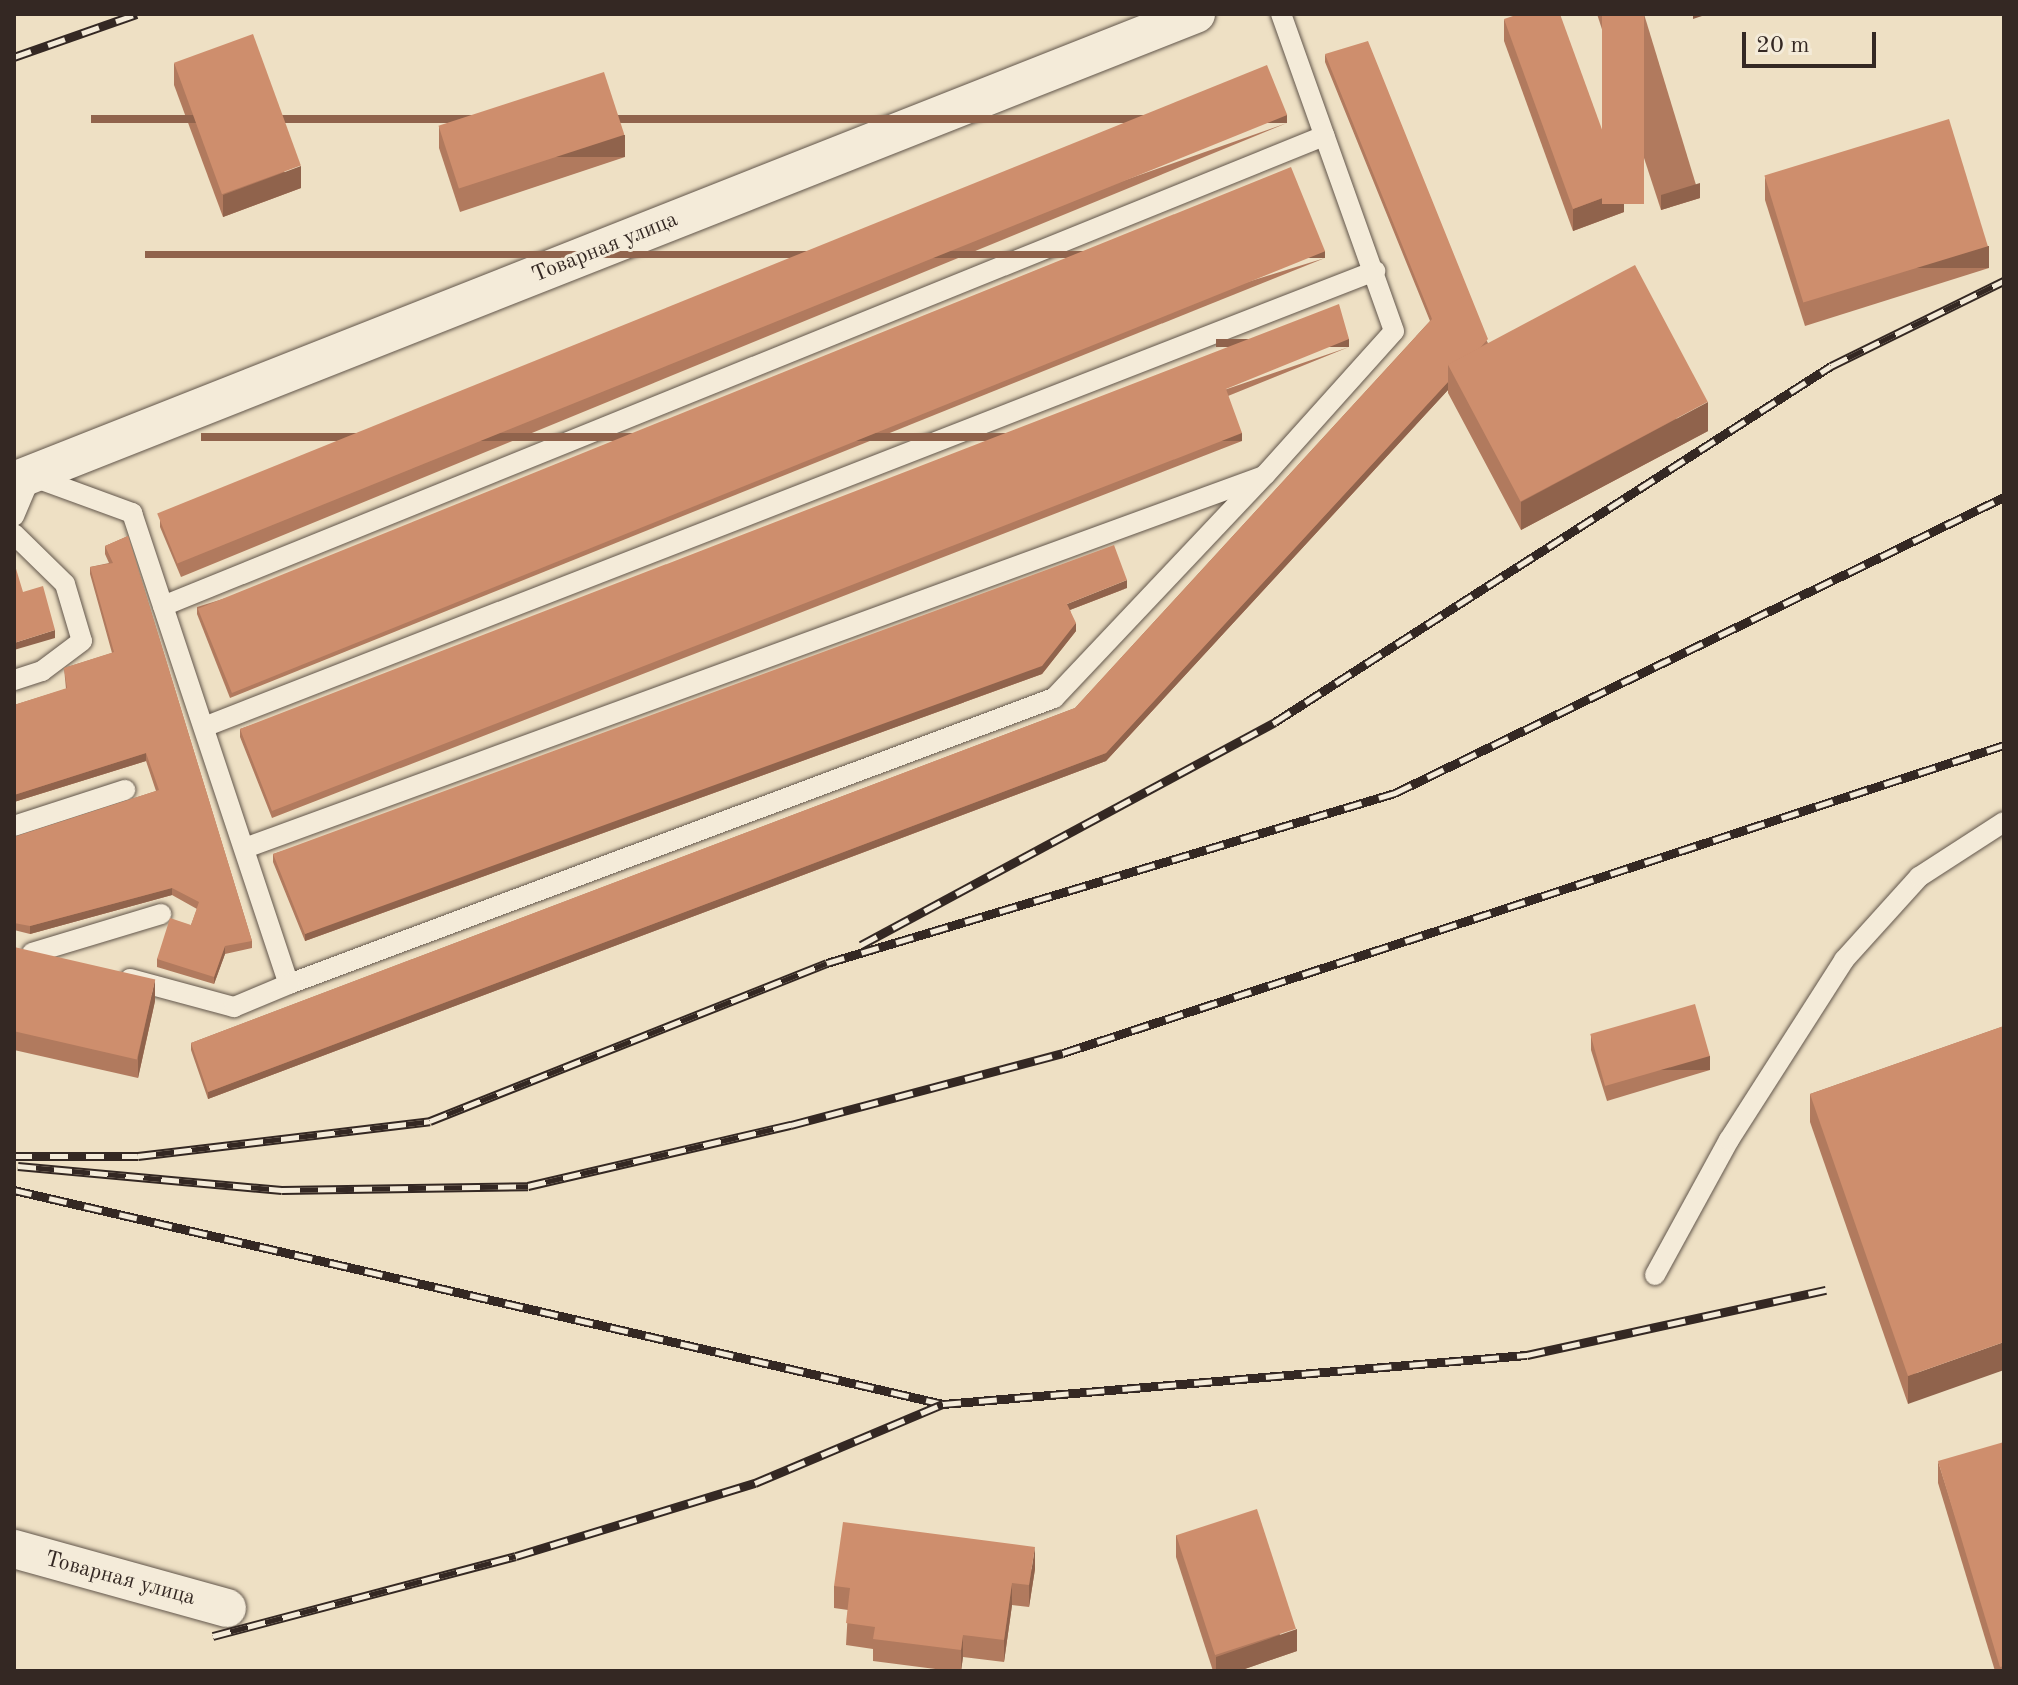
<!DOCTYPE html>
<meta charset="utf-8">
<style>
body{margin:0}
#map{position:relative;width:2018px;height:1685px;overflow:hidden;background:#eee0c4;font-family:"Old Standard TT",serif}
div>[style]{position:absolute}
.roads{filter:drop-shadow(0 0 2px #62564b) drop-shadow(0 0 2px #62564b)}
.service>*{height:20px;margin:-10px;padding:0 10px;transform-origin:10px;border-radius:10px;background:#f4ebd9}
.minor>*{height:38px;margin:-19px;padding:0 19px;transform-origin:19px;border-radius:19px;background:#f4ebd9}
.rail>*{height:9px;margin-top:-4.5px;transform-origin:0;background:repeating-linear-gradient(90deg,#f4ebd9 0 18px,#342823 0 36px);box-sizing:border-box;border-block:2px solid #342823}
.wall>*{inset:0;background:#b17a5e}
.shaded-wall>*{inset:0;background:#90634c;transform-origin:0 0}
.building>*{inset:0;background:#ce8e6d;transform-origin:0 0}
span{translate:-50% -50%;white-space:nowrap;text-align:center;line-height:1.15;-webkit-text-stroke:6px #f4ebd9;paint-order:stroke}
.street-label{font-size:22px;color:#342823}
.frame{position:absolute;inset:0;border:16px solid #342823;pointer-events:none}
.scale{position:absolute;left:1742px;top:32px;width:134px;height:36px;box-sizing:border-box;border:4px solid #342823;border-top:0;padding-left:10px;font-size:24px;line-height:28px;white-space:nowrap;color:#342823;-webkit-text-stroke:6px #f4ebd9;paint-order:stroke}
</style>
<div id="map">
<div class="roads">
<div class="service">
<i style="left:14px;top:516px;width:43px;rotate:-67deg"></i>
<i style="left:31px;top:476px;width:108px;rotate:20.1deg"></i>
<i style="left:132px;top:513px;width:496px;rotate:71.6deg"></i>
<i style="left:289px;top:984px;width:817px;rotate:-20.5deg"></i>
<i style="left:1054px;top:698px;width:307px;rotate:-46.6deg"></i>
<i style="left:1265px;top:475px;width:193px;rotate:-48.1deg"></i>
<i style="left:1394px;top:331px;width:337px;rotate:-109.6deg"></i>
<i style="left:14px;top:534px;width:71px;rotate:44.4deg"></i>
<i style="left:65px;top:584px;width:59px;rotate:73.4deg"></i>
<i style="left:82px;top:641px;width:50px;rotate:143.1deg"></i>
<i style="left:42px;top:671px;width:29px;rotate:162deg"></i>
<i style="left:163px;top:606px;width:1253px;rotate:-22.04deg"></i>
<i style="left:204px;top:727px;width:1257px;rotate:-21.28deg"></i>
<i style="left:14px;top:826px;width:117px;rotate:-18deg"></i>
<i style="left:245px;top:848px;width:1082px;rotate:-20.06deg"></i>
<i style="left:32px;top:953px;width:135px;rotate:-16.8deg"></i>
<i style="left:130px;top:979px;width:108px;rotate:15.1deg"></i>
<i style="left:234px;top:1007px;width:60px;rotate:-22.7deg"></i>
<i style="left:1655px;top:1275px;width:154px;rotate:-61.3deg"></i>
<i style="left:1729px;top:1140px;width:214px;rotate:-57.4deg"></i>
<i style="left:1844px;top:960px;width:112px;rotate:-47.9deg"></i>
<i style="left:1919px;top:877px;width:101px;rotate:-32.9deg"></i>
</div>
<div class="minor">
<i style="left:14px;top:481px;width:1271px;rotate:-21.56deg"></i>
<i style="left:14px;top:1549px;width:221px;rotate:15.5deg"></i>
</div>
</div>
<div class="rail">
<i style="left:14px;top:57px;width:130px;rotate:-19.3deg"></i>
<i style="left:861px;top:945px;width:470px;rotate:-28.3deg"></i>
<i style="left:1275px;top:722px;width:660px;rotate:-32.63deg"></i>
<i style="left:1831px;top:366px;width:193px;rotate:-26.2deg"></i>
<i style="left:14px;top:1156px;width:124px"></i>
<i style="left:138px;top:1156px;width:294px;rotate:-6.8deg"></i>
<i style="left:430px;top:1121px;width:427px;rotate:-21.7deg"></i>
<i style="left:827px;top:963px;width:593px;rotate:-16.66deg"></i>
<i style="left:1395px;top:793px;width:677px;rotate:-25.92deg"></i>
<i style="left:18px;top:1166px;width:265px;rotate:5.2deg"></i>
<i style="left:282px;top:1190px;width:246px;rotate:-0.9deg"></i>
<i style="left:528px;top:1186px;width:270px;rotate:-13.1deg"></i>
<i style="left:791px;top:1125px;width:281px;rotate:-14.8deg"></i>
<i style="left:1063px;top:1053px;width:990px;rotate:-18.12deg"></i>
<i style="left:14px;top:1190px;width:953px;rotate:12.97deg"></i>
<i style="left:213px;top:1636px;width:313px;rotate:-14.8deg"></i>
<i style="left:516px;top:1556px;width:250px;rotate:-17deg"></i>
<i style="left:755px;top:1483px;width:204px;rotate:-22.8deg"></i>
<i style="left:943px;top:1404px;width:586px;rotate:-4.8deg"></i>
<i style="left:1527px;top:1355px;width:306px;rotate:-12.3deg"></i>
</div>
<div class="wall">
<i style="clip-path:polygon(1597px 14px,1644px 14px,1700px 198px,1661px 210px)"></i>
<i style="clip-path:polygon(1504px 19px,1624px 212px,1573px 231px,1504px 41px)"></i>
<i style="clip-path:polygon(1325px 54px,1488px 343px,1708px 431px,1521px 530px,1448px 393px,1448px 390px,1106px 761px,208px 1099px,191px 1050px,191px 1043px,1075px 708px,1430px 321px,1325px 62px)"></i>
<i style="clip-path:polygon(174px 63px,301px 188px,223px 217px,174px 85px)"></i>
<i style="clip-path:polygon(1287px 123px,181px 577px,160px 527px,160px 520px)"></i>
<i style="clip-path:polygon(439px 127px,625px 157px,460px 212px,439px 148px)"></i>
<i style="clip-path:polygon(1765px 178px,1989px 268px,1805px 326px,1765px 200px)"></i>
<i style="clip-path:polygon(1325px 258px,230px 698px,197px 614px,197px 607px)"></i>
<i style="clip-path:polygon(1349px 347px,1228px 396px,1242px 441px,272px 818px,240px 737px,240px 729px)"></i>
<i style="clip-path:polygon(128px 536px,252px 941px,252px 948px,225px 954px,214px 984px,157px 967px,157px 959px,191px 925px,197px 909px,172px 895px,30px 934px,14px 930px,14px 837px,156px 791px,146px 761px,14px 802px,14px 705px,66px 689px,64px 668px,112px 653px,90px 574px,90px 567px,109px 563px,105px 554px,105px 546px)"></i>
<i style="clip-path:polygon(1127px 588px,1070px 610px,1076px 631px,1042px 674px,305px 941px,273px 862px,273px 854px)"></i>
<i style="clip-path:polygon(14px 947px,155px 1001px,138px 1078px,14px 1050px)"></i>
<i style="clip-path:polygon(2004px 1026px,1908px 1404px,1810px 1122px,1810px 1094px)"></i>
<i style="clip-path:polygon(1591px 1035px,1710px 1070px,1607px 1101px,1591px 1050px)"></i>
<i style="clip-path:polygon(1938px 1461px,2004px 1671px,1995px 1671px,1938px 1483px)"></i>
<i style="clip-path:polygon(1176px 1535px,1297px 1651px,1239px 1671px,1213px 1671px,1176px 1557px)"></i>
<i style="clip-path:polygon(1035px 1569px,1029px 1607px,1012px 1605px,1004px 1662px,963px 1657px,961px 1671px,951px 1671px,873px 1661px,873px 1649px,846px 1645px,848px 1610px,834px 1608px,834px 1586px)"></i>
</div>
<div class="shaded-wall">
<i style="clip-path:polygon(1693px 14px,1708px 14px,1693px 19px)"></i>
<i style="left:1287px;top:115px;width:8px;height:1196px;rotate:90deg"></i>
<i style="left:625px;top:135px;width:22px;height:174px;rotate:90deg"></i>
<i style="clip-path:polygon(301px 166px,301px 188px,223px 217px,223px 195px)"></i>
<i style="clip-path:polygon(1700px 183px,1700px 198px,1661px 210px,1661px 195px)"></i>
<i style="clip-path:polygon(1624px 190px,1624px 212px,1573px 231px,1573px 209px)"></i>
<i style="left:1989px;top:246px;width:22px;height:193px;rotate:90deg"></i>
<i style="left:1325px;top:251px;width:7px;height:1180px;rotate:90deg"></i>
<i style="left:1349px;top:339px;width:8px;height:133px;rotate:90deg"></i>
<i style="clip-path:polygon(1448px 382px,1448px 390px,1106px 761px,208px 1099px,208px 1092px,1106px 753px)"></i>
<i style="clip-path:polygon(1708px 402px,1708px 431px,1521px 530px,1521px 502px)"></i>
<i style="left:1242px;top:433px;width:8px;height:1041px;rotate:90deg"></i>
<i style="clip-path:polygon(1127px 580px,1127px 588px,1067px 611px,1067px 604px)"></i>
<i style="clip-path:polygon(1076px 623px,1076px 631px,1042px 674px,305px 941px,305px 934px)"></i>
<i style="clip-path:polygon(55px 630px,55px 638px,14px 650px,14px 643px)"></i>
<i style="clip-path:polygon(146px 753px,146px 761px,14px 802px,14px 795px)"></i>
<i style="clip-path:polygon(172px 888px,172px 895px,30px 934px,30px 926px)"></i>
<i style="clip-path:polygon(225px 946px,225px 954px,214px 984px,214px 977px)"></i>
<i style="clip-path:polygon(155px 979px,155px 1001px,138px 1078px,138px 1057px)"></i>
<i style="left:1710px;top:1056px;width:14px;height:107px;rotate:90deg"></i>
<i style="clip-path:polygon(2004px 1342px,2004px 1370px,1908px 1404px,1908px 1376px)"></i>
<i style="clip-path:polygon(1035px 1547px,1035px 1569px,1029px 1607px,1029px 1585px)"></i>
<i style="clip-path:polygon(1012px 1583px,1012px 1605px,1004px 1662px,1004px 1640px)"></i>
<i style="clip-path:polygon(1297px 1629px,1297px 1651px,1239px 1671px,1216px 1671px,1216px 1657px)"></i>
<i style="clip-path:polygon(963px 1635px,963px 1657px,961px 1671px,961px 1650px)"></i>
</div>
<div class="building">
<i style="clip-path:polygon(1519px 14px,1560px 14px,1624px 190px,1573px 209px,1504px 19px)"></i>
<i style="left:1602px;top:14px;width:42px;height:190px"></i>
<i style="left:253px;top:34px;width:140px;height:84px;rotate:70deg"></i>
<i style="clip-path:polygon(1368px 41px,1488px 339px,1480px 348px,1448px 365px,1448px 382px,1106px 753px,208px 1092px,191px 1043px,1075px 708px,1432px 319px,1325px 54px)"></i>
<i style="left:1267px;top:65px;width:54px;height:1197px;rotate:68deg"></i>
<i style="left:604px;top:72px;width:66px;height:174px;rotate:72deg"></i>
<i style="left:1949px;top:119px;width:133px;height:193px;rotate:73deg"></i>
<i style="left:1291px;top:167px;width:91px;height:1179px;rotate:68deg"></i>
<i style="left:1635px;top:265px;width:155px;height:212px;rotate:62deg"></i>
<i style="clip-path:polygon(1339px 304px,1349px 339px,1226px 389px,1242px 433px,272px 811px,240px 729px)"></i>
<i style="clip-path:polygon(128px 536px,252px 941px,225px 946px,214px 977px,157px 959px,170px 918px,191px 925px,199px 902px,172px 888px,30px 926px,14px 923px,14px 837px,159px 790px,146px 753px,14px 795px,14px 705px,67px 688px,64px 668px,114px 652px,90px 567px,113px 563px,105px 546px)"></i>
<i style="clip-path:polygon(1114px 545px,1127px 580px,1067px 604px,1076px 623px,1042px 666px,305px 934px,273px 854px)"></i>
<i style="clip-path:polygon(14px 562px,23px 592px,43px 586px,55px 630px,14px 643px)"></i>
<i style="left:14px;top:947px;width:145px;height:82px;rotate:13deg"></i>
<i style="left:1695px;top:1004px;width:54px;height:109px;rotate:74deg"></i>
<i style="clip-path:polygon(2004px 1026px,2004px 1342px,1908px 1376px,1810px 1094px)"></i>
<i style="clip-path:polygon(2004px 1442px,2004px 1666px,2000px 1667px,1938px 1461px)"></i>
<i style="left:1257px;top:1509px;width:126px;height:85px;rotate:72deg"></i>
<i style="clip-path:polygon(843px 1522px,1035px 1547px,1029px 1585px,1012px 1583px,1004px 1640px,963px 1635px,961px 1650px,873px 1639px,875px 1627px,846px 1623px,850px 1588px,834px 1586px)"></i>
</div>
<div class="street-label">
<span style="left:605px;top:248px;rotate:-22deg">Товарная улица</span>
<span style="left:120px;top:1579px;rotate:15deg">Товарная улица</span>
</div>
<div class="frame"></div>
<div class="scale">20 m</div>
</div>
